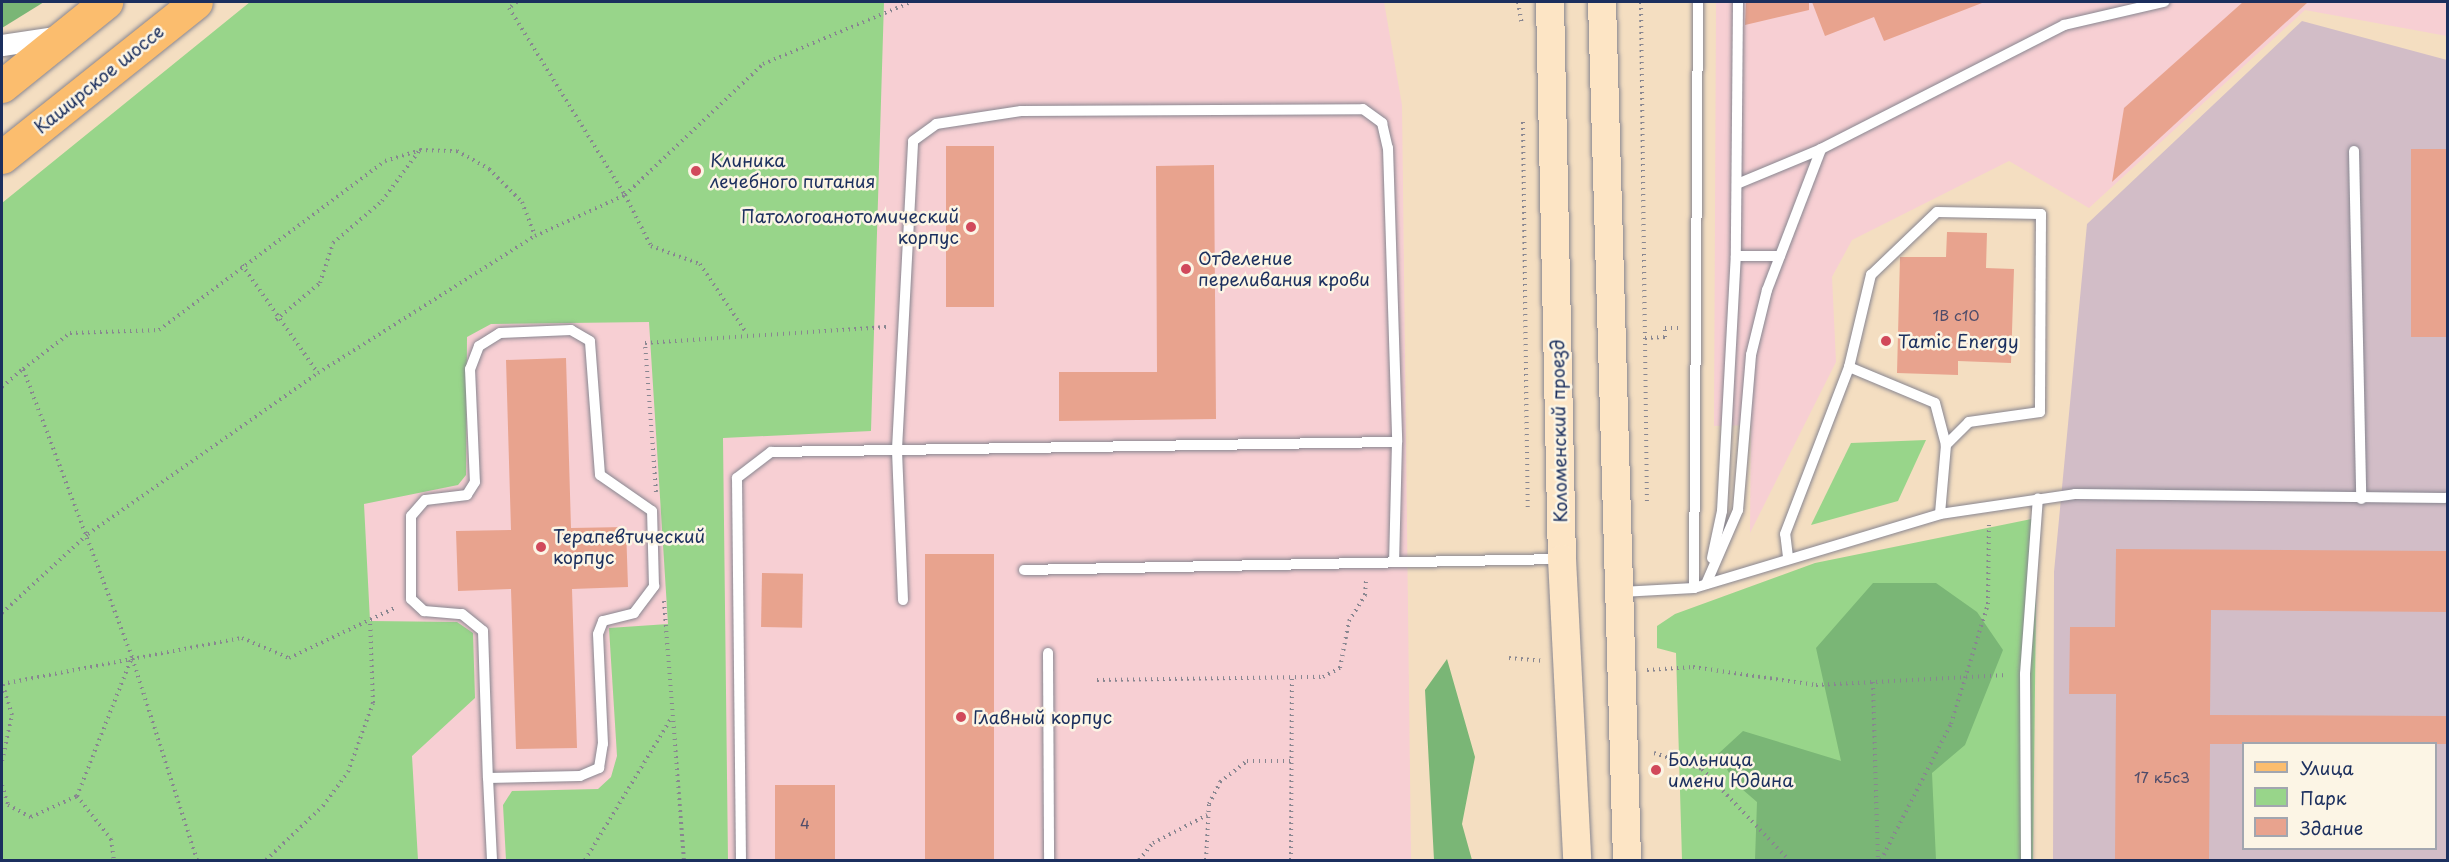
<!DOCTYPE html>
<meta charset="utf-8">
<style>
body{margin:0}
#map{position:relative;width:2449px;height:862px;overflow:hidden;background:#f4dec1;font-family:"Playpen Sans",sans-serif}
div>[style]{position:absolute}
.built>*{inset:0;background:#f7cfd3}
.industrial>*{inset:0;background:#d2bdc7}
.green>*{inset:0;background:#98d58a}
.forest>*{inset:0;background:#7ab676}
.building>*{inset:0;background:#e8a38e;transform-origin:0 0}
.path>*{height:4px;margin-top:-2px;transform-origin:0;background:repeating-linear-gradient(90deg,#888690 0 1.5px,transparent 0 6px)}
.roads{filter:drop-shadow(0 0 2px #888690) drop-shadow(0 0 2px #888690)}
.lane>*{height:10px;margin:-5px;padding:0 5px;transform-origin:5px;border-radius:5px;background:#fff}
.street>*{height:21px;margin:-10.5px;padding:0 10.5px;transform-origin:10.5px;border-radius:10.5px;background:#fff}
.secondary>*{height:28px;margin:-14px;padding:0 14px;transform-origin:14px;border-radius:14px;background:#fde5c5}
.primary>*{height:33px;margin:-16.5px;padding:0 16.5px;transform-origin:16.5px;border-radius:16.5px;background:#fbbd6e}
.dots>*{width:16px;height:16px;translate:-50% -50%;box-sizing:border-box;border:3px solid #fcf5e5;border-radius:50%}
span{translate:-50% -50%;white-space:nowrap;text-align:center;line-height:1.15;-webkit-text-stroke:5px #fcf5e5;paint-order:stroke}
.number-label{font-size:15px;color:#4e4c6a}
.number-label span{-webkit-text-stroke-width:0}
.street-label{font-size:18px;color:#1b2f5e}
.poi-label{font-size:18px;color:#1b2f5e}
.left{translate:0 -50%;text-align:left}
.right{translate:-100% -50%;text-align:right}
.frame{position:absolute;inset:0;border:3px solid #1b2f5e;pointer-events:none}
.legend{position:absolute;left:2242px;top:742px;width:195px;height:108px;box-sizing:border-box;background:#fcf5e5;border:2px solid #a2a6af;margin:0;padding:8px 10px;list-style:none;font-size:18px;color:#1b2f5e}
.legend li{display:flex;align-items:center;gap:12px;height:30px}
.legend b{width:30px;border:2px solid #a2a6af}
</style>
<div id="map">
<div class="built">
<i style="clip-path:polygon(384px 2px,1384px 2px,1402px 105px,1411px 860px,2px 860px)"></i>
<i style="clip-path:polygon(1716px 2px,2447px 2px,2447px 36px,2305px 10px,2089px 208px,2009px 161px,1852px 240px,1832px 277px,1836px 362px,1750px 533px,1751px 425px,1714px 426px)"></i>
</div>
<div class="industrial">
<i style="clip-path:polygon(evenodd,2302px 21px,2447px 60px,2447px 860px,2053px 860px,2054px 572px,2087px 224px,2302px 21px,2244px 744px,2436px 744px,2436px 848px,2244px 848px,2244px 744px)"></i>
</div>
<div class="green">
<i style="clip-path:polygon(250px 2px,884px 2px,871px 431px,723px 438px,728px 860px,506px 860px,503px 805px,512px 791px,598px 789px,611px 777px,617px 756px,609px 628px,668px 624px,649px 322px,491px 324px,467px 337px,466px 475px,458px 485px,364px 504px,370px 621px,457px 622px,473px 633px,475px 698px,412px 756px,418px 860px,2px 860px,2px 203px)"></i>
<i style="clip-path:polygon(1926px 440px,1898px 501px,1811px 525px,1851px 443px)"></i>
<i style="clip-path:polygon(2037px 518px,2033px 860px,1682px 860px,1676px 653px,1657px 648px,1657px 626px,1675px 614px,1815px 563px)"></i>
</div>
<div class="forest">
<i style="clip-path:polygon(2px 2px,44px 2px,2px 28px)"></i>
<i style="clip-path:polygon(1873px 583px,1936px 583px,1977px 612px,2003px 650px,1965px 745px,1932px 773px,1936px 860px,1755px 860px,1757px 802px,1735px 783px,1718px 754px,1743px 731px,1841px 761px,1816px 648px)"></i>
<i style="clip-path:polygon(1447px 659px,1475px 757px,1462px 824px,1472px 860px,1434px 860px,1425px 690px)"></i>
</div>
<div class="building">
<i style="clip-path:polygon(1746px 2px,1809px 2px,1809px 10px,1745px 25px)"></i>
<i style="clip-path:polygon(1812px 2px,1982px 2px,1982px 3px,1884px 41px,1874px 17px,1825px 36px)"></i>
<i style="clip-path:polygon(2243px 2px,2308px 2px,2112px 182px,2124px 108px)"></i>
<i style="left:994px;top:146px;width:161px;height:48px;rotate:90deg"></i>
<i style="left:2411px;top:149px;width:37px;height:188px"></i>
<i style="clip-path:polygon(1214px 165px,1216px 419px,1059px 421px,1059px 372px,1157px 372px,1156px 166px)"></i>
<i style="clip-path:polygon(1947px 232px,1987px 233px,1986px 268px,2014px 269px,2011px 363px,1958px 361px,1958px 375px,1897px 373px,1900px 257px,1946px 257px)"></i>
<i style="clip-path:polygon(566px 358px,571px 528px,626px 527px,628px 587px,572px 589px,577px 748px,516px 749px,511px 589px,458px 591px,456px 531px,511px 530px,506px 360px)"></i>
<i style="clip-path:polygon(2116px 549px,2448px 551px,2448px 612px,2211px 610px,2210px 715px,2448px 716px,2448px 744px,2210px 744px,2209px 861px,2115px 861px,2116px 694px,2069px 694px,2070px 627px,2115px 627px)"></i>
<i style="left:925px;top:554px;width:69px;height:307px"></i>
<i style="left:762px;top:573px;width:41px;height:54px;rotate:1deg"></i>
<i style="left:775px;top:785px;width:60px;height:76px"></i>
</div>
<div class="path">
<i style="left:517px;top:2px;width:10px;rotate:143deg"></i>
<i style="left:509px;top:8px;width:220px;rotate:58.2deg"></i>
<i style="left:625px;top:195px;width:190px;rotate:-43.5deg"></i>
<i style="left:763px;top:64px;width:160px;rotate:-22.7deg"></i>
<i style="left:1518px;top:2px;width:23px;rotate:80deg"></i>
<i style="left:1641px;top:2px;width:504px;rotate:89.32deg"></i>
<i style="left:1523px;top:122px;width:387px;rotate:89.3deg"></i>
<i style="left:242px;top:265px;width:132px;rotate:54.9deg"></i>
<i style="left:318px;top:373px;width:257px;rotate:-32.3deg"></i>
<i style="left:535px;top:236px;width:99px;rotate:-24.5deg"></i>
<i style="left:625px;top:195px;width:57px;rotate:63deg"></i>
<i style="left:651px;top:246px;width:52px;rotate:20.2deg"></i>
<i style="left:700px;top:264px;width:84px;rotate:56.1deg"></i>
<i style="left:276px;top:320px;width:57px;rotate:-40.1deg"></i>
<i style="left:320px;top:283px;width:42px;rotate:-72deg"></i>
<i style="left:333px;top:243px;width:65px;rotate:-40.6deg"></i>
<i style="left:382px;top:201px;width:62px;rotate:-53.5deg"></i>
<i style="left:1645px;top:338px;width:20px;rotate:-3deg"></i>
<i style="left:1665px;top:337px;width:9px;rotate:-90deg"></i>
<i style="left:1665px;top:328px;width:13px"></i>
<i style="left:2px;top:387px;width:28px;rotate:-41deg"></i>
<i style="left:656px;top:492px;width:149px;rotate:-94.2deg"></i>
<i style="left:645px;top:343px;width:242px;rotate:-3.8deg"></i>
<i style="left:664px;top:601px;width:260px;rotate:85.6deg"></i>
<i style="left:2px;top:613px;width:117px;rotate:-42.6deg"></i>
<i style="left:88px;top:534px;width:281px;rotate:-35deg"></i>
<i style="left:1509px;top:658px;width:32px;rotate:5deg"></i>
<i style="left:1647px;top:670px;width:46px;rotate:-3.7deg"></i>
<i style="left:1693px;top:667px;width:124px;rotate:8.3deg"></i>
<i style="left:1816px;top:685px;width:191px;rotate:-3deg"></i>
<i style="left:1097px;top:680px;width:226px;rotate:-0.8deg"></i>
<i style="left:1323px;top:677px;width:19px;rotate:-28deg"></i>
<i style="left:1340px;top:668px;width:48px;rotate:-79.2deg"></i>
<i style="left:1349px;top:621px;width:31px;rotate:-58deg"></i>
<i style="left:1365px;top:595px;width:14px;rotate:-86deg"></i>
<i style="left:1873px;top:682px;width:178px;rotate:88.4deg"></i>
<i style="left:2px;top:684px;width:244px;rotate:-10.9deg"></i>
<i style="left:242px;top:638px;width:51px;rotate:23.1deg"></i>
<i style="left:289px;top:658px;width:119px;rotate:-25.3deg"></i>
<i style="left:1654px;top:753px;width:51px;rotate:18.4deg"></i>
<i style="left:1702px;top:769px;width:126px;rotate:46.3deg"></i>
<i style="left:2px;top:761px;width:47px;rotate:-77.7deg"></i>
<i style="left:12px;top:715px;width:34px;rotate:-107deg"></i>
<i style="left:2px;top:785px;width:21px;rotate:73deg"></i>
<i style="left:8px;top:805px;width:26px;rotate:28deg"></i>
<i style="left:31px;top:817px;width:51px;rotate:-24.5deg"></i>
<i style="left:77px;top:796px;width:55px;rotate:51.7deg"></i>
<i style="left:111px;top:839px;width:21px;rotate:82deg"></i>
<i style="left:77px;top:796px;width:149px;rotate:-68.4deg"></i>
<i style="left:197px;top:860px;width:213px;rotate:-107.8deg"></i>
<i style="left:132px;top:657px;width:308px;rotate:-110.7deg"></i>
<i style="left:23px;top:369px;width:59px;rotate:-37.5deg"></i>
<i style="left:70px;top:333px;width:89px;rotate:-1.9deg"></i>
<i style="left:159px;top:330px;width:282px;rotate:-36.8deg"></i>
<i style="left:385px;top:161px;width:37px;rotate:-17deg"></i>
<i style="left:420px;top:150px;width:37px;rotate:2deg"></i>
<i style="left:457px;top:151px;width:37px;rotate:29deg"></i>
<i style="left:489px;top:169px;width:47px;rotate:45deg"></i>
<i style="left:522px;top:202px;width:36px;rotate:69deg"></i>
<i style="left:266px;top:860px;width:79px;rotate:-43.5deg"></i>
<i style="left:323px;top:806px;width:42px;rotate:-53.7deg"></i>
<i style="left:348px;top:772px;width:73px;rotate:-70.1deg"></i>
<i style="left:373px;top:703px;width:82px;rotate:-92.1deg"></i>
<i style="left:585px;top:860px;width:167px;rotate:-58.7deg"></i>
<i style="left:1139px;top:860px;width:22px;rotate:-51deg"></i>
<i style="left:1153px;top:843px;width:61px;rotate:-27.4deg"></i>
<i style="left:1206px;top:860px;width:56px;rotate:-86.9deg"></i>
<i style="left:1209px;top:804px;width:25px;rotate:-63deg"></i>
<i style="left:1220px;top:782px;width:34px;rotate:-38deg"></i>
<i style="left:1247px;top:761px;width:44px"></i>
<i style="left:1291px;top:860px;width:181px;rotate:-89.7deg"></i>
<i style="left:1881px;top:860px;width:153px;rotate:-62.8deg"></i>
<i style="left:1951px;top:724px;width:126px;rotate:-72.9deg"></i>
<i style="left:1988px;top:604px;width:79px;rotate:-89.3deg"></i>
</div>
<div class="roads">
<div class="lane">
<i style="left:1738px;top:2px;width:254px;rotate:90.5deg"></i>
<i style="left:1736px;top:256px;width:44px"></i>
<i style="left:2354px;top:151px;width:348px;rotate:88.8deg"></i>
<i style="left:1737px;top:184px;width:91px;rotate:-22.6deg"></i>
<i style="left:1821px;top:149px;width:273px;rotate:-27deg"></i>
<i style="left:2064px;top:25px;width:103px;rotate:-13deg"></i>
<i style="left:1849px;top:367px;width:93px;rotate:22.7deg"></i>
<i style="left:1935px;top:403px;width:43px;rotate:75.3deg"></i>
<i style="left:1788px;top:557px;width:23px;rotate:-97deg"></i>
<i style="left:1785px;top:534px;width:179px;rotate:-69deg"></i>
<i style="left:1849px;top:367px;width:95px;rotate:-76.6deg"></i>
<i style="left:1871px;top:275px;width:91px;rotate:-43.7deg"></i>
<i style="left:1937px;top:212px;width:104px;rotate:1.1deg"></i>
<i style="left:2041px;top:214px;width:198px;rotate:90.3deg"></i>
<i style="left:2040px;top:412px;width:72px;rotate:172deg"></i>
<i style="left:1969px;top:422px;width:33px;rotate:135deg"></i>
<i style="left:1946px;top:445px;width:69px;rotate:95deg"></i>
<i style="left:1712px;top:558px;width:48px;rotate:-78deg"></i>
<i style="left:1722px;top:511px;width:255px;rotate:-86.9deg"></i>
<i style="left:1024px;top:570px;width:536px;rotate:-1.18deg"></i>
<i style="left:1706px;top:584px;width:81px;rotate:-66.6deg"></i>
<i style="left:1738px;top:510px;width:156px;rotate:-85.2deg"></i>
<i style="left:1751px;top:355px;width:67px;rotate:-76.2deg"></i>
<i style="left:1767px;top:290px;width:151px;rotate:-69deg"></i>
<i style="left:1694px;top:588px;width:586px;rotate:-89.61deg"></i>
<i style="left:1621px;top:592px;width:73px;rotate:-3.1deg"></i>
<i style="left:1694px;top:588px;width:257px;rotate:-16.7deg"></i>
<i style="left:1940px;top:514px;width:136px;rotate:-8.4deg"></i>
<i style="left:2075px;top:494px;width:373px;rotate:0.6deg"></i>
<i style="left:903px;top:600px;width:151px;rotate:-92.3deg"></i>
<i style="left:897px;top:449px;width:308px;rotate:-87deg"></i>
<i style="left:913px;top:141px;width:29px;rotate:-36deg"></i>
<i style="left:936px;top:124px;width:86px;rotate:-8.7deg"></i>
<i style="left:1021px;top:111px;width:342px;rotate:-0.3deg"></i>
<i style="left:1363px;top:109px;width:24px;rotate:36deg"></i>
<i style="left:1382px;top:123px;width:26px;rotate:77deg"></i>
<i style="left:1388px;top:148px;width:294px;rotate:88.2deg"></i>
<i style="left:1397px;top:442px;width:119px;rotate:91.4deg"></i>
<i style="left:1048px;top:653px;width:207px;rotate:89.7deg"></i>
<i style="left:488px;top:778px;width:92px;rotate:-1.2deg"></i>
<i style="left:580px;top:776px;width:21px;rotate:-23deg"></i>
<i style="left:599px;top:768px;width:24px;rotate:-81deg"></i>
<i style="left:603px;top:744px;width:110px;rotate:-92.6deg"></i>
<i style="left:598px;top:634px;width:14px;rotate:-69deg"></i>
<i style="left:603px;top:621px;width:32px;rotate:-14deg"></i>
<i style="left:634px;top:613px;width:34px;rotate:-53deg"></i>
<i style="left:654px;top:586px;width:75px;rotate:-91.5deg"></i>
<i style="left:652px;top:511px;width:63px;rotate:-145.3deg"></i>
<i style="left:600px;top:475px;width:134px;rotate:-94.3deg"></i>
<i style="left:590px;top:341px;width:22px;rotate:-150deg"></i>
<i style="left:571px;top:330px;width:71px;rotate:177.6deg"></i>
<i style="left:500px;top:333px;width:25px;rotate:148deg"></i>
<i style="left:479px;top:346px;width:25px;rotate:111deg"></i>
<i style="left:470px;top:369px;width:113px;rotate:87.5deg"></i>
<i style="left:475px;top:482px;width:15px;rotate:122deg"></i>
<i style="left:467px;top:495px;width:42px;rotate:173.2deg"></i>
<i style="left:425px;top:500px;width:21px;rotate:131deg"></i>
<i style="left:411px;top:516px;width:83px;rotate:90deg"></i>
<i style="left:411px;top:599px;width:18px;rotate:43deg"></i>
<i style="left:424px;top:611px;width:38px;rotate:5deg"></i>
<i style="left:462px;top:614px;width:27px;rotate:39deg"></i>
<i style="left:483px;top:631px;width:147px;rotate:88.1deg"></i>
<i style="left:488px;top:778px;width:82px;rotate:87.2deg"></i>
<i style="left:741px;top:860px;width:382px;rotate:-90.6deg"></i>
<i style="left:737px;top:478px;width:43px;rotate:-37.4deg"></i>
<i style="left:771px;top:452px;width:626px;rotate:-0.92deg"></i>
<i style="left:2026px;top:860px;width:186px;rotate:-90.3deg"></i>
<i style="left:2025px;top:674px;width:176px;rotate:-85.8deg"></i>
</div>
<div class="street">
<i style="left:2px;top:45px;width:54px;rotate:-8.6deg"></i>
</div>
<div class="secondary">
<i style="left:1550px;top:2px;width:557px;rotate:88.77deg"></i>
<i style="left:1562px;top:559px;width:301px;rotate:87.1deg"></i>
<i style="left:1602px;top:2px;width:858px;rotate:88.33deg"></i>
</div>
<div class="primary">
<i style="left:2px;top:86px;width:134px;rotate:-38.9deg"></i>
<i style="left:2px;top:157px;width:248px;rotate:-38.6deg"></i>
</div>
</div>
<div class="dots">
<i style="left:696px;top:171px;background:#d1495b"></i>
<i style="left:971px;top:227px;background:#d1495b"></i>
<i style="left:1186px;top:269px;background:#d1495b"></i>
<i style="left:1886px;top:341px;background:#d1495b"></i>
<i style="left:541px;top:547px;background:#d1495b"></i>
<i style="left:961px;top:717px;background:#d1495b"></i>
<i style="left:1656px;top:770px;background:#d1495b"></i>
</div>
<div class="number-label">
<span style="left:1956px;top:315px">1В с10</span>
<span style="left:2162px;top:777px">17 к5с3</span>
<span style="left:805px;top:823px">4</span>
</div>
<div class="street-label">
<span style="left:99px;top:79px;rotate:-39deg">Каширское шоссе</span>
<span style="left:1559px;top:431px;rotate:-91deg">Коломенский проезд</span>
</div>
<div class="poi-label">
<span class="left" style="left:710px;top:171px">Клиника<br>лечебного питания</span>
<span class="right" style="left:959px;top:227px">Патологоанотомический<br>корпус</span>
<span class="left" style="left:1198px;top:269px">Отделение<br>переливания крови</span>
<span class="left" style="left:1898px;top:341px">Tamic Energy</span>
<span class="left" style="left:553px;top:547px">Терапевтический<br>корпус</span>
<span class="left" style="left:973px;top:717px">Главный корпус</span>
<span class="left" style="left:1668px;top:770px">Больница<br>имени Юдина</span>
</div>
<div class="frame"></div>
<ul class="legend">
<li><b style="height:8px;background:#fbbd6e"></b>Улица</li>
<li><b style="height:16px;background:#98d58a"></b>Парк</li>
<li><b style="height:16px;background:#e8a38e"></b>Здание</li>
</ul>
</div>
